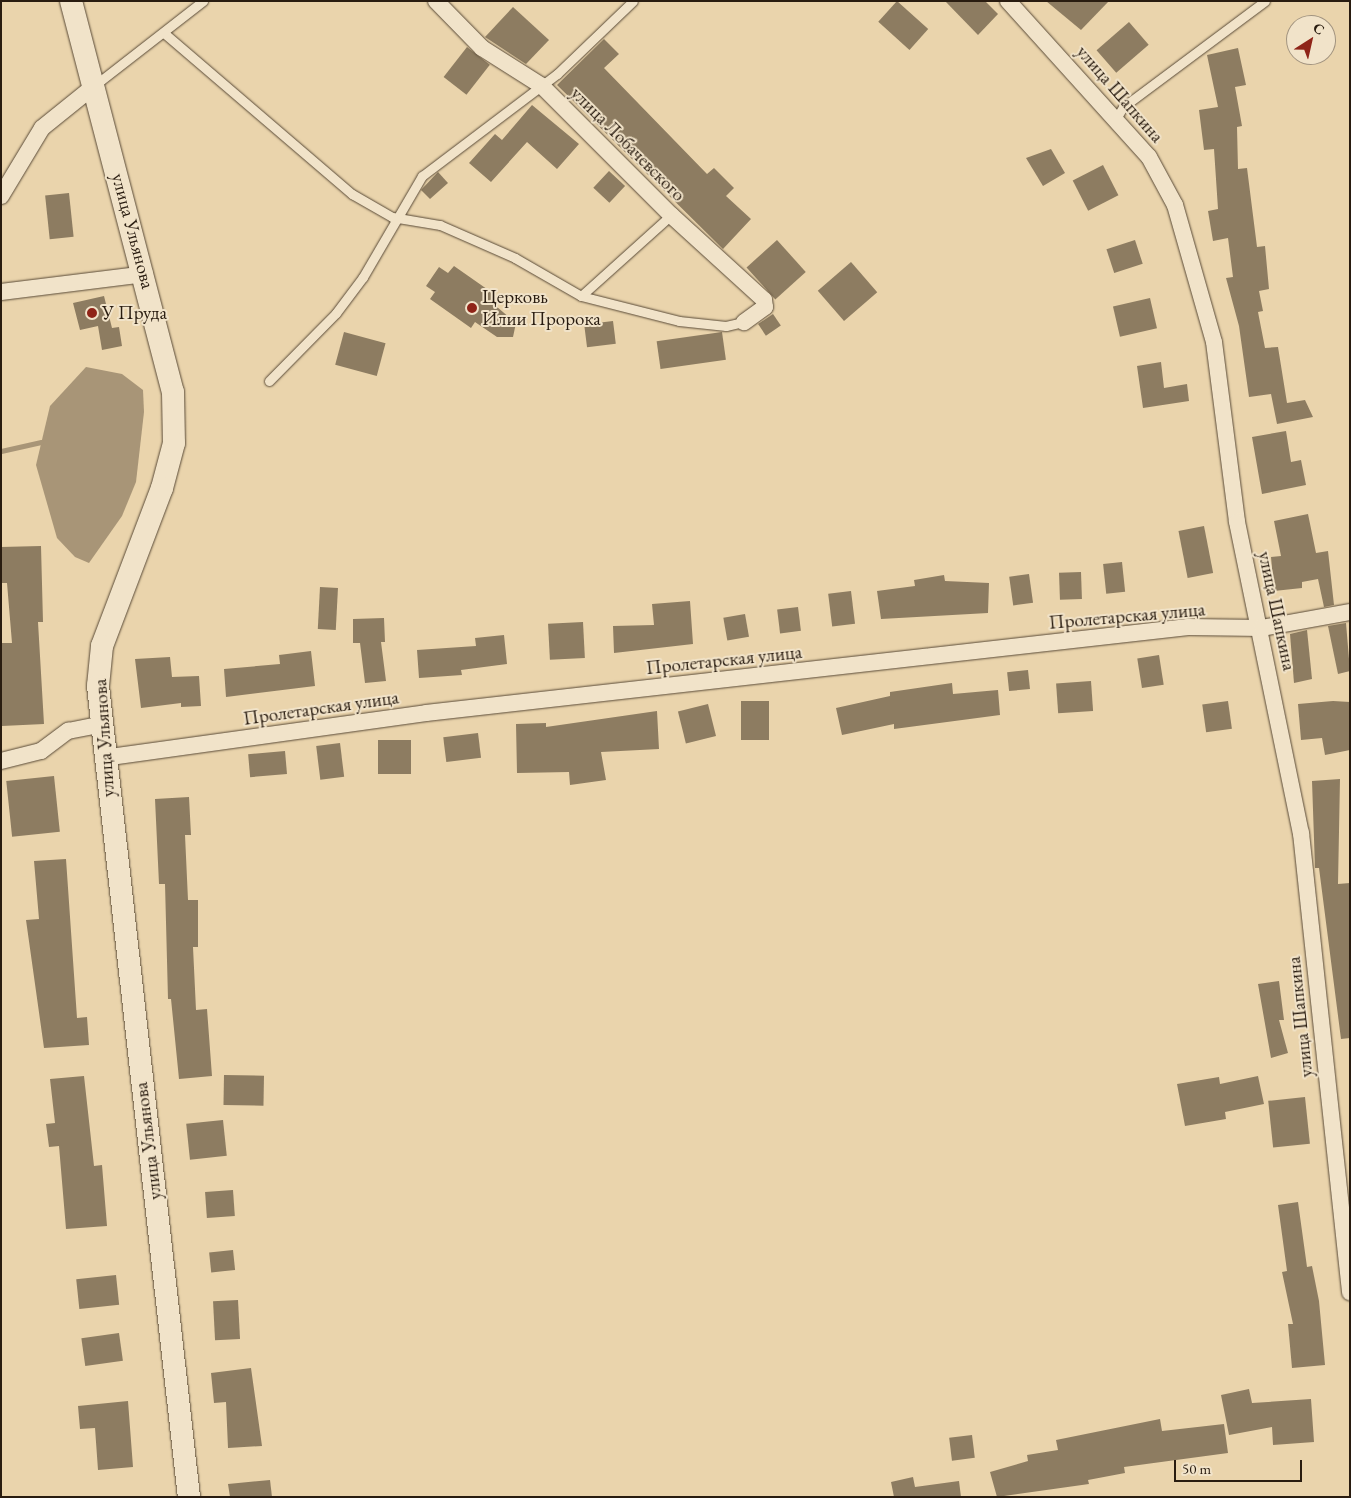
<!DOCTYPE html>
<meta charset="utf-8">
<style>
body{margin:0}
#map{position:relative;width:1351px;height:1498px;overflow:hidden;background:#ead4ac;font-family:"EB Garamond",serif}
div>[style]{position:absolute}
.water>*{inset:0;background:#a89577}
.stream>*{height:5px;margin:-2.5px;padding:0 2.5px;transform-origin:2.5px;border-radius:2.5px;background:#a89577}
.building>*{inset:0;background:#8d7c61;transform-origin:0 0}
.roads{filter:drop-shadow(0 0 1px #594a37) drop-shadow(0 0 1px #594a37)}
.lane>*{height:9px;margin:-4.5px;padding:0 4.5px;transform-origin:4.5px;border-radius:4.5px;background:#f1e3c9}
.street>*{height:16px;margin:-8px;padding:0 8px;transform-origin:8px;border-radius:8px;background:#f1e3c9}
.secondary>*{height:22px;margin:-11px;padding:0 11px;transform-origin:11px;border-radius:11px;background:#f1e3c9}
.dots>*{width:14px;height:14px;translate:-50% -50%;box-sizing:border-box;border:2px solid #f1e3c9;border-radius:50%}
span{translate:-50% -50%;white-space:nowrap;text-align:center;line-height:1.15;-webkit-text-stroke:4px #f1e3c9;paint-order:stroke}
.street-label{font-size:19px;color:#291c10}
.poi-label{font-size:19px;color:#291c10}
.left{translate:0 -50%;text-align:left}
.frame{position:absolute;inset:0;border:2px solid #291c10;pointer-events:none}
.north{position:absolute;left:1286px;top:15px;width:50px;height:50px;box-sizing:border-box;background:#f1e3c9;border:1px solid #a1937f;border-radius:50%;rotate:35deg;font-size:14px;font-weight:700;line-height:20px;text-align:center;color:#291c10}
.north::after{content:'';display:block;margin:auto;width:18px;height:22px;background:#8f2418;clip-path:polygon(50% 0,100% 100%,50% 72%,0 100%)}
.scale{position:absolute;left:1174px;top:1460px;width:128px;height:22px;box-sizing:border-box;border:2px solid #291c10;border-top:0;padding-left:6px;font-size:15px;line-height:18px;white-space:nowrap;color:#291c10;-webkit-text-stroke:4px #f1e3c9;paint-order:stroke}
</style>
<div id="map">
<div class="water">
<i style="clip-path:polygon(86px 367px,122px 374px,143px 390px,144px 412px,136px 482px,122px 516px,89px 563px,75px 557px,57px 538px,36px 465px,50px 406px)"></i>
</div>
<div class="stream">
<i style="left:1px;top:451px;width:41px;rotate:-12.7deg"></i>
</div>
<div class="building">
<i style="left:897px;top:1px;width:42px;height:28px;rotate:42deg"></i>
<i style="clip-path:polygon(945px 1px,985px 1px,998px 14px,978px 35px)"></i>
<i style="clip-path:polygon(1046px 1px,1109px 1px,1081px 30px)"></i>
<i style="clip-path:polygon(513px 7px,549px 40px,526px 64px,485px 37px)"></i>
<i style="left:1129px;top:22px;width:30px;height:43px;rotate:49deg"></i>
<i style="clip-path:polygon(604px 39px,619px 54px,604px 68px,707px 174px,714px 168px,734px 188px,726px 196px,751px 219px,723px 249px,557px 85px)"></i>
<i style="left:467px;top:47px;width:29px;height:38px;rotate:38deg"></i>
<i style="clip-path:polygon(1238px 48px,1246px 85px,1235px 87px,1242px 126px,1237px 127px,1238px 169px,1247px 168px,1257px 247px,1265px 246px,1269px 289px,1259px 291px,1263px 311px,1258px 312px,1265px 348px,1278px 347px,1287px 403px,1305px 400px,1313px 417px,1277px 424px,1271px 394px,1249px 397px,1239px 326px,1226px 278px,1233px 277px,1228px 238px,1213px 241px,1208px 211px,1218px 209px,1214px 149px,1204px 150px,1199px 110px,1218px 107px,1207px 55px)"></i>
<i style="clip-path:polygon(532px 105px,579px 144px,557px 169px,527px 142px,491px 182px,469px 163px,495px 134px,502px 140px)"></i>
<i style="clip-path:polygon(1051px 149px,1065px 173px,1043px 186px,1026px 158px)"></i>
<i style="left:1103px;top:165px;width:34px;height:34px;rotate:63deg"></i>
<i style="left:609px;top:171px;width:22px;height:23px;rotate:43deg"></i>
<i style="clip-path:polygon(438px 172px,448px 183px,430px 199px,421px 190px)"></i>
<i style="left:69px;top:193px;width:44px;height:24px;rotate:84deg"></i>
<i style="left:777px;top:240px;width:43px;height:41px;rotate:48deg"></i>
<i style="left:1135px;top:240px;width:25px;height:30px;rotate:72deg"></i>
<i style="left:851px;top:262px;width:40px;height:44px;rotate:49deg"></i>
<i style="clip-path:polygon(454px 266px,494px 294px,490px 301px,516px 323px,513px 337px,497px 337px,475px 322px,471px 328px,430px 299px,435px 292px,426px 286px,439px 267px,448px 273px)"></i>
<i style="clip-path:polygon(104px 296px,112px 328px,119px 327px,122px 346px,102px 350px,98px 326px,80px 330px,73px 303px)"></i>
<i style="left:1150px;top:298px;width:31px;height:38px;rotate:77deg"></i>
<i style="left:773px;top:314px;width:14px;height:18px;rotate:56deg"></i>
<i style="left:613px;top:321px;width:23px;height:29px;rotate:83deg"></i>
<i style="left:344px;top:332px;width:43px;height:34px;rotate:15deg"></i>
<i style="left:722px;top:332px;width:28px;height:66px;rotate:82deg"></i>
<i style="clip-path:polygon(1161px 362px,1164px 388px,1187px 384px,1189px 401px,1143px 408px,1137px 366px)"></i>
<i style="clip-path:polygon(1286px 431px,1291px 462px,1301px 460px,1306px 485px,1262px 494px,1252px 437px)"></i>
<i style="clip-path:polygon(1308px 514px,1316px 553px,1328px 551px,1334px 605px,1324px 607px,1318px 579px,1302px 582px,1302px 588px,1274px 591px,1271px 557px,1281px 556px,1274px 521px)"></i>
<i style="left:1204px;top:526px;width:48px;height:26px;rotate:79deg"></i>
<i style="clip-path:polygon(41px 546px,43px 622px,38px 622px,44px 724px,2px 726px,1px 643px,12px 643px,7px 583px,1px 583px,1px 547px)"></i>
<i style="left:1122px;top:562px;width:30px;height:19px;rotate:84deg"></i>
<i style="left:1081px;top:572px;width:27px;height:22px;rotate:88deg"></i>
<i style="left:1029px;top:574px;width:29px;height:20px;rotate:82deg"></i>
<i style="clip-path:polygon(944px 575px,945px 581px,989px 583px,988px 613px,881px 619px,877px 591px,915px 586px,914px 580px)"></i>
<i style="left:320px;top:587px;width:18px;height:42px;rotate:3deg"></i>
<i style="left:851px;top:591px;width:33px;height:23px;rotate:83deg"></i>
<i style="clip-path:polygon(690px 601px,693px 644px,614px 653px,613px 626px,654px 625px,652px 604px)"></i>
<i style="left:798px;top:607px;width:24px;height:21px;rotate:83deg"></i>
<i style="left:745px;top:614px;width:23px;height:22px;rotate:80deg"></i>
<i style="clip-path:polygon(384px 618px,385px 642px,381px 642px,386px 681px,365px 683px,360px 643px,353px 643px,353px 619px)"></i>
<i style="left:583px;top:622px;width:36px;height:35px;rotate:87deg"></i>
<i style="clip-path:polygon(1346px 623px,1350px 671px,1338px 674px,1328px 626px)"></i>
<i style="clip-path:polygon(1307px 630px,1312px 679px,1294px 683px,1290px 634px)"></i>
<i style="clip-path:polygon(504px 635px,507px 664px,461px 670px,462px 675px,419px 678px,417px 650px,476px 646px,475px 638px)"></i>
<i style="clip-path:polygon(311px 651px,315px 686px,226px 697px,224px 669px,280px 664px,279px 655px)"></i>
<i style="left:1159px;top:655px;width:30px;height:22px;rotate:81deg"></i>
<i style="clip-path:polygon(170px 657px,172px 677px,199px 676px,201px 706px,181px 707px,181px 703px,141px 708px,135px 659px)"></i>
<i style="left:1028px;top:670px;width:19px;height:21px;rotate:84deg"></i>
<i style="left:1091px;top:681px;width:30px;height:35px;rotate:86deg"></i>
<i style="clip-path:polygon(952px 683px,953px 694px,998px 690px,1000px 715px,894px 729px,894px 724px,842px 735px,836px 708px,890px 696px,890px 692px)"></i>
<i style="left:741px;top:701px;width:28px;height:39px"></i>
<i style="left:1228px;top:701px;width:28px;height:26px;rotate:82deg"></i>
<i style="clip-path:polygon(1333px 701px,1350px 702px,1350px 750px,1325px 755px,1322px 738px,1301px 740px,1298px 704px)"></i>
<i style="left:708px;top:704px;width:33px;height:31px;rotate:76deg"></i>
<i style="clip-path:polygon(657px 711px,659px 749px,601px 752px,606px 780px,570px 785px,569px 772px,517px 773px,516px 724px,546px 723px,546px 727px)"></i>
<i style="left:478px;top:733px;width:25px;height:35px;rotate:83deg"></i>
<i style="left:378px;top:740px;width:33px;height:34px"></i>
<i style="left:340px;top:743px;width:34px;height:24px;rotate:83deg"></i>
<i style="left:285px;top:751px;width:23px;height:37px;rotate:85deg"></i>
<i style="left:54px;top:776px;width:56px;height:48px;rotate:84deg"></i>
<i style="clip-path:polygon(1340px 779px,1338px 884px,1350px 883px,1350px 1038px,1341px 1039px,1319px 868px,1315px 868px,1312px 781px)"></i>
<i style="clip-path:polygon(189px 797px,191px 835px,185px 835px,188px 900px,198px 900px,198px 947px,193px 947px,196px 1010px,207px 1009px,212px 1076px,179px 1079px,171px 999px,168px 999px,165px 884px,159px 884px,155px 799px)"></i>
<i style="clip-path:polygon(66px 859px,77px 1018px,87px 1017px,89px 1045px,44px 1048px,26px 920px,39px 919px,34px 861px)"></i>
<i style="clip-path:polygon(1279px 981px,1284px 1020px,1279px 1020px,1288px 1053px,1271px 1058px,1258px 984px)"></i>
<i style="left:224px;top:1075px;width:40px;height:30px;rotate:1deg"></i>
<i style="clip-path:polygon(84px 1076px,94px 1166px,102px 1165px,107px 1226px,66px 1229px,59px 1146px,49px 1147px,46px 1124px,55px 1123px,50px 1079px)"></i>
<i style="clip-path:polygon(1258px 1076px,1264px 1104px,1225px 1112px,1226px 1119px,1185px 1126px,1177px 1084px,1219px 1077px,1220px 1084px)"></i>
<i style="left:1305px;top:1097px;width:47px;height:37px;rotate:84deg"></i>
<i style="left:223px;top:1120px;width:36px;height:37px;rotate:84deg"></i>
<i style="left:233px;top:1190px;width:26px;height:28px;rotate:86deg"></i>
<i style="clip-path:polygon(1298px 1202px,1307px 1267px,1312px 1266px,1319px 1301px,1325px 1365px,1292px 1368px,1288px 1324px,1293px 1324px,1282px 1272px,1287px 1271px,1278px 1205px)"></i>
<i style="left:233px;top:1250px;width:20px;height:24px;rotate:84deg"></i>
<i style="left:116px;top:1275px;width:30px;height:40px;rotate:84deg"></i>
<i style="left:238px;top:1300px;width:39px;height:25px;rotate:87deg"></i>
<i style="left:119px;top:1333px;width:28px;height:38px;rotate:82deg"></i>
<i style="clip-path:polygon(251px 1368px,262px 1446px,228px 1448px,226px 1402px,214px 1403px,211px 1373px)"></i>
<i style="clip-path:polygon(1249px 1389px,1252px 1403px,1311px 1399px,1314px 1442px,1273px 1445px,1272px 1427px,1229px 1435px,1221px 1395px)"></i>
<i style="clip-path:polygon(128px 1401px,133px 1467px,98px 1470px,95px 1428px,80px 1429px,78px 1406px)"></i>
<i style="clip-path:polygon(1160px 1419px,1162px 1431px,1224px 1424px,1228px 1453px,1124px 1467px,1125px 1473px,1088px 1480px,1089px 1484px,997px 1497px,990px 1472px,1028px 1461px,1027px 1455px,1058px 1450px,1056px 1440px)"></i>
<i style="left:972px;top:1435px;width:23px;height:23px;rotate:83deg"></i>
<i style="clip-path:polygon(913px 1477px,915px 1487px,959px 1481px,961px 1497px,894px 1497px,891px 1482px)"></i>
<i style="clip-path:polygon(270px 1480px,272px 1497px,230px 1497px,228px 1484px)"></i>
</div>
<div class="roads">
<div class="lane">
<i style="left:164px;top:33px;width:248px;rotate:40.6deg"></i>
<i style="left:352px;top:194px;width:46px;rotate:29.9deg"></i>
<i style="left:392px;top:217px;width:49px;rotate:9.5deg"></i>
<i style="left:440px;top:225px;width:82px;rotate:23.7deg"></i>
<i style="left:515px;top:258px;width:76px;rotate:29.9deg"></i>
<i style="left:581px;top:296px;width:101px;rotate:14.3deg"></i>
<i style="left:679px;top:321px;width:47px;rotate:6.1deg"></i>
<i style="left:726px;top:326px;width:18px;rotate:-13deg"></i>
<i style="left:95px;top:85px;width:137px;rotate:-37.9deg"></i>
<i style="left:1117px;top:117px;width:12px;rotate:-59deg"></i>
<i style="left:1123px;top:107px;width:177px;rotate:-36.7deg"></i>
<i style="left:581px;top:296px;width:121px;rotate:-42deg"></i>
<i style="left:269px;top:381px;width:95px;rotate:-45.4deg"></i>
<i style="left:336px;top:313px;width:45px;rotate:-53.1deg"></i>
<i style="left:363px;top:277px;width:117px;rotate:-59.7deg"></i>
<i style="left:422px;top:176px;width:169px;rotate:-37.1deg"></i>
<i style="left:557px;top:74px;width:105px;rotate:-43.8deg"></i>
</div>
<div class="street">
<i style="left:436px;top:1px;width:66px;rotate:45.6deg"></i>
<i style="left:482px;top:48px;width:71px;rotate:32.3deg"></i>
<i style="left:542px;top:86px;width:182px;rotate:45deg"></i>
<i style="left:671px;top:215px;width:126px;rotate:42.4deg"></i>
<i style="left:764px;top:300px;width:7px;rotate:82deg"></i>
<i style="left:765px;top:307px;width:26px;rotate:144deg"></i>
<i style="left:1008px;top:1px;width:210px;rotate:47.9deg"></i>
<i style="left:1149px;top:157px;width:55px;rotate:61.6deg"></i>
<i style="left:1175px;top:205px;width:142px;rotate:74.1deg"></i>
<i style="left:1214px;top:342px;width:181px;rotate:82.7deg"></i>
<i style="left:1237px;top:522px;width:318px;rotate:78.4deg"></i>
<i style="left:1301px;top:833px;width:462px;rotate:83.9deg"></i>
<i style="left:1px;top:196px;width:79px;rotate:-58.9deg"></i>
<i style="left:42px;top:128px;width:67px;rotate:-38.9deg"></i>
<i style="left:1px;top:292px;width:145px;rotate:-7.1deg"></i>
<i style="left:103px;top:758px;width:326px;rotate:-7.9deg"></i>
<i style="left:426px;top:713px;width:767px;rotate:-6.44deg"></i>
<i style="left:1188px;top:627px;width:74px;rotate:0.8deg"></i>
<i style="left:1262px;top:628px;width:89px;rotate:-10.3deg"></i>
<i style="left:1px;top:761px;width:41px;rotate:-14deg"></i>
<i style="left:41px;top:751px;width:34px;rotate:-37deg"></i>
<i style="left:68px;top:731px;width:33px;rotate:-11deg"></i>
</div>
<div class="secondary">
<i style="left:71px;top:1px;width:404px;rotate:75.4deg"></i>
<i style="left:173px;top:392px;width:51px;rotate:88.9deg"></i>
<i style="left:174px;top:443px;width:47px;rotate:104.9deg"></i>
<i style="left:162px;top:488px;width:169px;rotate:110.8deg"></i>
<i style="left:102px;top:646px;width:40px;rotate:95.7deg"></i>
<i style="left:98px;top:686px;width:816px;rotate:83.6deg"></i>
</div>
</div>
<div class="dots">
<i style="left:472px;top:308px;background:#8f2418"></i>
<i style="left:92px;top:313px;background:#8f2418"></i>
</div>
<div class="street-label">
<span style="left:1120px;top:94px;rotate:49deg">улица Шапкина</span>
<span style="left:628px;top:144px;rotate:45deg">улица Лобачевского</span>
<span style="left:133px;top:231px;rotate:75deg">улица Ульянова</span>
<span style="left:1277px;top:611px;rotate:78deg">улица Шапкина</span>
<span style="left:1127px;top:616px;rotate:-5deg">Пролетарская улица</span>
<span style="left:724px;top:660px;rotate:-6deg">Пролетарская улица</span>
<span style="left:321px;top:708px;rotate:-8deg">Пролетарская улица</span>
<span style="left:104px;top:738px;rotate:-94deg">улица Ульянова</span>
<span style="left:1300px;top:1017px;rotate:-96deg">улица Шапкина</span>
<span style="left:148px;top:1141px;rotate:-97deg">улица Ульянова</span>
</div>
<div class="poi-label">
<span class="left" style="left:482px;top:308px">Церковь<br>Илии Пророка</span>
<span class="left" style="left:102px;top:313px">У Пруда</span>
</div>
<div class="frame"></div>
<div class="north">С</div>
<div class="scale">50 m</div>
</div>
